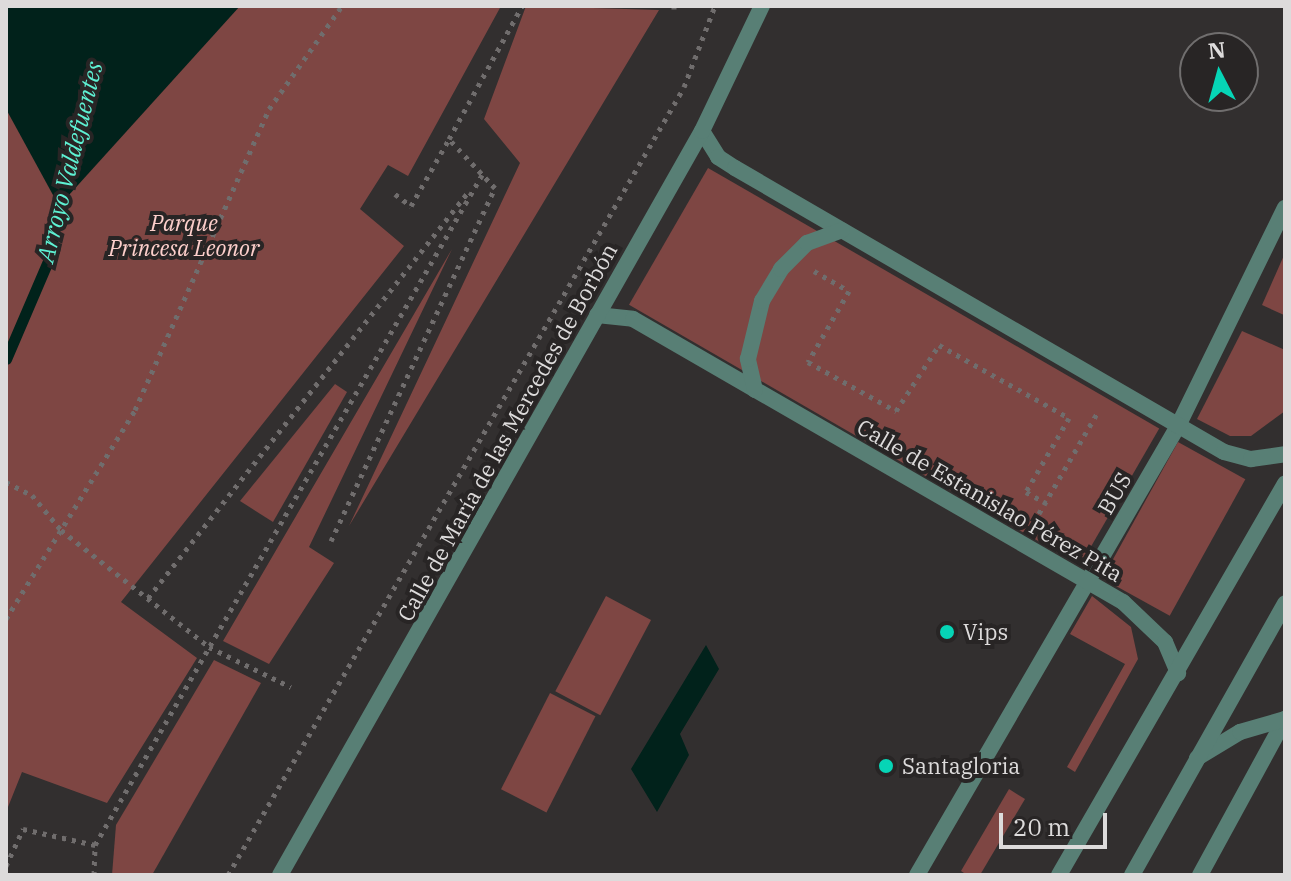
<!DOCTYPE html>
<meta charset="utf-8">
<style>
body{margin:0}
#map{position:relative;width:1291px;height:881px;overflow:hidden;background:#322f2f;font-family:"IBM Plex Serif",serif}
div>[style]{position:absolute}
.green>*{inset:0;background:#7e4643;transform-origin:0 0}
.water>*{inset:0;background:#01221b}
.stream>*{height:11px;margin:-5.5px;padding:0 5.5px;transform-origin:5.5px;border-radius:5.5px;background:#01221b}
.path>*{height:5px;margin-top:-2.5px;transform-origin:0;background:repeating-linear-gradient(90deg,#706d6d 0 4px,transparent 0 10px)}
.service>*{height:16px;margin:-8px;padding:0 8px;transform-origin:8px;border-radius:8px;background:#587f75}
.minor>*{height:16px;margin:-8px;padding:0 8px;transform-origin:8px;border-radius:8px;background:#587f75}
.tertiary>*{height:16px;margin:-8px;padding:0 8px;transform-origin:8px;border-radius:8px;background:#587f75}
.dots>*{width:22px;height:22px;translate:-50% -50%;box-sizing:border-box;border:4px solid #282525;border-radius:50%}
span{translate:-50% -50%;white-space:nowrap;text-align:center;line-height:1.15;-webkit-text-stroke:8px #282525;paint-order:stroke}
.park-label{font-size:22px;color:#fed0cc;font-style:italic}
.street-label{font-size:22px;color:#dddbdb}
.poi-label{font-size:22px;color:#dddbdb}
.left{translate:0 -50%;text-align:left}
.water-label{font-size:24px;color:#5ef1d3;font-style:italic}
.frame{position:absolute;inset:0;border:8px solid #dddbdb;pointer-events:none}
.north{position:absolute;left:1179px;top:32px;width:80px;height:80px;box-sizing:border-box;background:#282525;border:2px solid #706e6e;border-radius:50%;rotate:354deg;font-size:22px;font-weight:700;line-height:32px;text-align:center;color:#dddbdb}
.north::after{content:'';display:block;margin:auto;width:28px;height:36px;background:#06d5b6;clip-path:polygon(50% 0,100% 100%,50% 72%,0 100%)}
.scale{position:absolute;left:999px;top:813px;width:108px;height:36px;box-sizing:border-box;border:4px solid #dddbdb;border-top:0;padding-left:10px;font-size:24px;line-height:28px;white-space:nowrap;color:#dddbdb;-webkit-text-stroke:6px #282525;paint-order:stroke}
</style>
<div id="map">
<div class="green">
<i style="clip-path:polygon(6px 6px,501px 6px,408px 176px,388px 165px,360px 209px,404px 246px,121px 602px,197px 658px,107px 803px,22px 772px,6px 812px)"></i>
<i style="clip-path:polygon(526px 6px,659px 10px,349px 526px,520px 163px,484px 119px)"></i>
<i style="left:708px;top:168px;width:521px;height:158px;rotate:30deg"></i>
<i style="clip-path:polygon(452px 249px,309px 547px,334px 563px,269px 664px,223px 641px)"></i>
<i style="clip-path:polygon(1285px 253px,1285px 313px,1284px 315px,1262px 305px)"></i>
<i style="clip-path:polygon(1242px 331px,1285px 350px,1285px 411px,1251px 436px,1230px 436px,1197px 419px)"></i>
<i style="clip-path:polygon(335px 384px,347px 392px,273px 522px,240px 501px)"></i>
<i style="left:1178px;top:442px;width:77px;height:156px;rotate:29deg"></i>
<i style="left:606px;top:596px;width:51px;height:108px;rotate:28deg"></i>
<i style="clip-path:polygon(1092px 596px,1131px 627px,1138px 659px,1075px 772px,1067px 767px,1125px 664px,1070px 634px)"></i>
<i style="clip-path:polygon(214px 660px,261px 683px,152px 875px,112px 875px,116px 825px)"></i>
<i style="left:550px;top:693px;width:51px;height:108px;rotate:27deg"></i>
<i style="clip-path:polygon(1009px 789px,1025px 799px,980px 875px,967px 875px,961px 871px)"></i>
</div>
<div class="water">
<i style="clip-path:polygon(6px 6px,240px 6px,59px 206px,6px 109px)"></i>
<i style="clip-path:polygon(706px 645px,719px 669px,680px 734px,689px 755px,657px 812px,631px 769px)"></i>
</div>
<div class="stream">
<i style="left:6px;top:359px;width:107px;rotate:-66.8deg"></i>
<i style="left:48px;top:261px;width:69px;rotate:-78.4deg"></i>
</div>
<div class="path">
<i style="left:674px;top:6px;width:3px;rotate:90deg"></i>
<i style="left:395px;top:194px;width:20px;rotate:37deg"></i>
<i style="left:411px;top:206px;width:77px;rotate:-60.4deg"></i>
<i style="left:814px;top:271px;width:40px;rotate:29.7deg"></i>
<i style="left:849px;top:291px;width:82px;rotate:120deg"></i>
<i style="left:808px;top:362px;width:101px;rotate:29.1deg"></i>
<i style="left:896px;top:411px;width:79px;rotate:-56.9deg"></i>
<i style="left:939px;top:345px;width:149px;rotate:29.3deg"></i>
<i style="left:1069px;top:418px;width:86px;rotate:120.2deg"></i>
<i style="left:1026px;top:492px;width:23px;rotate:29deg"></i>
<i style="left:6px;top:482px;width:29px;rotate:27deg"></i>
<i style="left:32px;top:495px;width:45px;rotate:50.4deg"></i>
<i style="left:61px;top:530px;width:189px;rotate:38.3deg"></i>
<i style="left:209px;top:647px;width:91px;rotate:26deg"></i>
<i style="left:1034px;top:522px;width:129px;rotate:-59.9deg"></i>
<i style="left:331px;top:541px;width:389px;rotate:-65.1deg"></i>
<i style="left:495px;top:188px;width:67px;rotate:-133.2deg"></i>
<i style="left:449px;top:139px;width:152px;rotate:-61.2deg"></i>
<i style="left:148px;top:598px;width:518px;rotate:-51.74deg"></i>
<i style="left:6px;top:619px;width:246px;rotate:-58.3deg"></i>
<i style="left:135px;top:410px;width:329px;rotate:-66deg"></i>
<i style="left:269px;top:109px;width:126px;rotate:-54.7deg"></i>
<i style="left:6px;top:866px;width:41px;rotate:-65.3deg"></i>
<i style="left:23px;top:829px;width:74px;rotate:12.5deg"></i>
<i style="left:95px;top:845px;width:774px;rotate:-59.99deg"></i>
<i style="left:94px;top:875px;width:30px;rotate:-88deg"></i>
<i style="left:228px;top:875px;width:910px;rotate:-59.94deg"></i>
<i style="left:684px;top:87px;width:87px;rotate:-69.1deg"></i>
</div>
<div class="service">
<i style="left:917px;top:875px;width:519px;rotate:-59.83deg"></i>
<i style="left:1178px;top:426px;width:243px;rotate:-63.9deg"></i>
<i style="left:1200px;top:875px;width:178px;rotate:-61.4deg"></i>
</div>
<div class="minor">
<i style="left:702px;top:131px;width:31px;rotate:58deg"></i>
<i style="left:718px;top:157px;width:20px;rotate:33deg"></i>
<i style="left:735px;top:168px;width:565px;rotate:30.15deg"></i>
<i style="left:1224px;top:452px;width:28px;rotate:15deg"></i>
<i style="left:1251px;top:459px;width:34px;rotate:-8deg"></i>
<i style="left:597px;top:315px;width:36px;rotate:6deg"></i>
<i style="left:633px;top:319px;width:566px;rotate:30.01deg"></i>
<i style="left:1123px;top:602px;width:58px;rotate:43.6deg"></i>
<i style="left:1165px;top:642px;width:34px;rotate:67deg"></i>
<i style="left:755px;top:390px;width:32px;rotate:-103deg"></i>
<i style="left:748px;top:359px;width:60px;rotate:-76.4deg"></i>
<i style="left:762px;top:301px;width:37px;rotate:-59deg"></i>
<i style="left:781px;top:269px;width:37px;rotate:-45deg"></i>
<i style="left:807px;top:243px;width:37px;rotate:-20deg"></i>
<i style="left:1197px;top:758px;width:50px;rotate:-31.2deg"></i>
<i style="left:1240px;top:732px;width:47px;rotate:-16.1deg"></i>
<i style="left:280px;top:875px;width:855px;rotate:-60.44deg"></i>
<i style="left:702px;top:131px;width:139px;rotate:-64.4deg"></i>
</div>
<div class="tertiary">
<i style="left:1059px;top:875px;width:452px;rotate:-60deg"></i>
<i style="left:1132px;top:875px;width:312px;rotate:-60.6deg"></i>
</div>
<div class="dots">
<i style="left:947px;top:632px;background:#06d5b6"></i>
<i style="left:886px;top:766px;background:#06d5b6"></i>
</div>
<div class="park-label">
<span style="left:184px;top:235px">Parque<br>Princesa Leonor</span>
</div>
<div class="street-label">
<span style="left:507px;top:432px;rotate:-61deg">Calle de María de las Mercedes de Borbón</span>
<span style="left:1114px;top:493px;rotate:-60deg">BUS</span>
<span style="left:990px;top:500px;rotate:30deg">Calle de Estanislao Pérez Pita</span>
</div>
<div class="poi-label">
<span class="left" style="left:963px;top:632px">Vips</span>
<span class="left" style="left:902px;top:766px">Santagloria</span>
</div>
<div class="water-label">
<span style="left:70px;top:162px;rotate:-76deg">Arroyo Valdefuentes</span>
</div>
<div class="frame"></div>
<div class="north">N</div>
<div class="scale">20 m</div>
</div>
